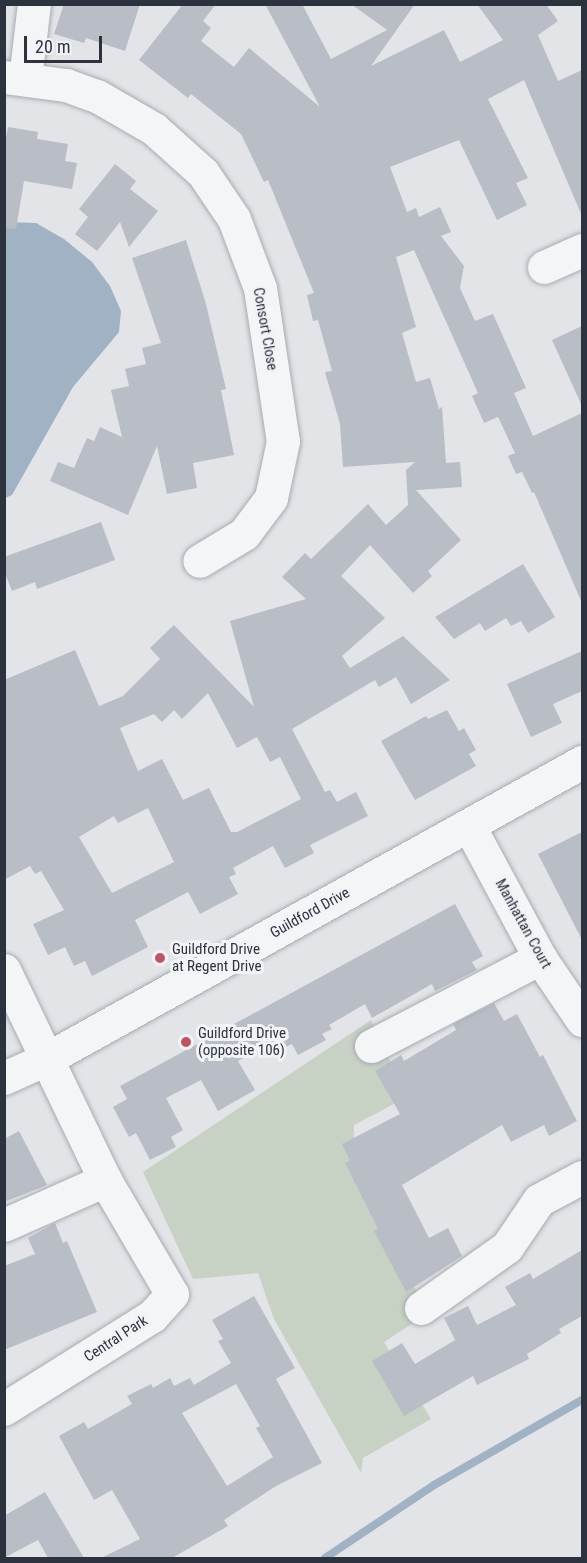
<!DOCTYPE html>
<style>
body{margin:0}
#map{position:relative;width:587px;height:1563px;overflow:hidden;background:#e2e4e8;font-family:"Roboto Condensed",sans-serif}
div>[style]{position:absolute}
.green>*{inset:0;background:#c7d1c4}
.water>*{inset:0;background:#a1b2c4}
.stream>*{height:8px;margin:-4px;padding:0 4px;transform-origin:4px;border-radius:4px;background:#a1b2c4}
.building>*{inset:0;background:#b9bdc5}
.roads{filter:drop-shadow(0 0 2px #a8abb2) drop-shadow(0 0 2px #a8abb2)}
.minor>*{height:33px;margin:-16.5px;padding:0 16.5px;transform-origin:16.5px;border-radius:16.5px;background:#f4f5f7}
.dots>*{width:16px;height:16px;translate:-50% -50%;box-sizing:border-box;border:3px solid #f1f3f6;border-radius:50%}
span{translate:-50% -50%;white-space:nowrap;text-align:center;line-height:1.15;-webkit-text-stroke:6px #f1f3f6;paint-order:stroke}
.street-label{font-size:15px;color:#2c323e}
.poi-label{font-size:15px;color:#2c323e}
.left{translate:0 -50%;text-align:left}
.frame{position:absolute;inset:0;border:6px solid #2c323e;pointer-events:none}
.scale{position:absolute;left:24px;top:36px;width:78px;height:27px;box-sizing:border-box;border:3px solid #2c323e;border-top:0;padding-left:8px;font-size:18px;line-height:21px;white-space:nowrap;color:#2c323e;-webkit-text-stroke:4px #f1f3f6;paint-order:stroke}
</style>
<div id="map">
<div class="green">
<i style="clip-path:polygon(371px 1020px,407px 1097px,354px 1125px,353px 1159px,421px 1301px,421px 1318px,384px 1342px,431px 1419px,363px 1458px,361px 1473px,274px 1319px,258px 1273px,193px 1279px,143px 1172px)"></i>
</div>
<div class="water">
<i style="clip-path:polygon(5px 222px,36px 223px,64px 239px,92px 262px,110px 286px,121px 311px,119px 332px,73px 387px,12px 495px,5px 498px)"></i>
</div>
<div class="stream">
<i style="left:325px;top:1558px;width:131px;rotate:-33.8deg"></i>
<i style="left:434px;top:1485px;width:171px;rotate:-29.9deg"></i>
</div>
<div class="building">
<i style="clip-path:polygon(64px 4px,140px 4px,125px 51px,86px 38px,84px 43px,54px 34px)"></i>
<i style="clip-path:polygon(evenodd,183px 4px,216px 4px,203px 21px,211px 28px,201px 41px,234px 67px,249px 48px,320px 107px,265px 4px,302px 4px,331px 59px,387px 30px,351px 4px,415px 4px,371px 66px,444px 30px,460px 62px,503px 40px,477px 4px,546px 4px,558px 21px,538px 35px,558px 81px,582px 70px,582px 216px,524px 80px,488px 99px,528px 178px,516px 183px,527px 205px,497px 220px,459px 140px,390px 167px,407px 212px,416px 208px,419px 217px,440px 207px,451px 232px,441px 236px,464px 266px,460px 288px,475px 321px,493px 314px,526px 388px,514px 393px,533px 436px,582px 413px,582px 603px,534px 492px,532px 493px,522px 472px,516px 474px,508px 456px,515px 453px,498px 417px,484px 423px,472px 396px,478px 393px,414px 250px,396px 257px,416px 327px,402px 333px,416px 382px,430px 378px,439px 409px,442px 407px,446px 463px,460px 462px,462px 487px,416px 490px,461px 540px,428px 571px,432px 576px,413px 593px,370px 545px,341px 576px,385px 618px,342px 656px,350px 668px,403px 636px,450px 680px,411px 704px,396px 677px,379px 687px,375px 680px,292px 729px,325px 792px,330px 790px,337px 802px,356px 792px,368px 816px,310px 845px,314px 853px,285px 868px,273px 846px,233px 868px,236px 874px,229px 877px,238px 894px,200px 914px,188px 892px,135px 920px,148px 947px,92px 976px,85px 961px,74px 966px,65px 947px,48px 955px,33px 924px,64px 910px,41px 871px,35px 874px,30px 866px,4px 880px,4px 680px,75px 650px,99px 706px,123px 696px,160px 659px,150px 648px,174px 625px,254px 707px,230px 621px,306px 599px,282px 577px,305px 553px,311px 559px,368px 504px,386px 525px,408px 505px,406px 470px,415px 462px,343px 467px,340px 424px,325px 372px,332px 371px,318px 320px,313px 321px,307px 295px,314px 293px,268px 180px,264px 182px,241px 134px,191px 94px,188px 98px,139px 60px,183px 4px,208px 693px,237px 748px,257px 737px,270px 762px,280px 757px,301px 799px,237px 832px,231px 832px,209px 788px,183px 800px,162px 759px,138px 771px,120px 728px,154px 714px,162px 722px,174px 710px,182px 719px,208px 693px,183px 4px,148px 808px,174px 862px,112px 893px,79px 837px,114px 816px,118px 823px,148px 808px)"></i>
<i style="clip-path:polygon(8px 127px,38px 132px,37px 139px,68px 144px,65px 161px,77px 163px,72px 189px,24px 181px,16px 229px,4px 228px,4px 147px)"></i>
<i style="clip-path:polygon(115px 164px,136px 181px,130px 189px,158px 211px,129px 247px,120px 222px,97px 251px,75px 234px,88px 217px,79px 209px)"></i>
<i style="clip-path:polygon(186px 240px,206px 304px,226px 389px,221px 390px,234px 455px,193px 463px,197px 488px,167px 494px,157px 446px,128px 515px,50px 481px,58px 462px,74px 468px,87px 438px,94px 441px,100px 427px,122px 437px,111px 390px,129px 386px,125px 369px,146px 364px,142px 348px,161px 343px,132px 258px)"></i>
<i style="clip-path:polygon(582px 326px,582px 406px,552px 340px)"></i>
<i style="clip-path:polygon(101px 522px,115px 560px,37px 589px,35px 582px,12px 591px,4px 571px,4px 557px)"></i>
<i style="clip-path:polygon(523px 564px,555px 617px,528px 633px,521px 621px,511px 626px,506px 618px,485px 631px,480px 623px,454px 639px,435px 617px)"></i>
<i style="clip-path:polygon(582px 651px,582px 691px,553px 704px,562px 723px,531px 737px,507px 684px)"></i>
<i style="clip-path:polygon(447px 710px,459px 731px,464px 728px,476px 750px,469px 754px,476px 766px,415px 800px,381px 741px,426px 716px,428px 719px)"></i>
<i style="clip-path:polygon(582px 832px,582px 940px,538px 854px)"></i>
<i style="clip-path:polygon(455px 904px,483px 956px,472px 962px,477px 970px,435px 991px,432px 984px,372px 1018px,365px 1004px,329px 1025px,332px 1029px,322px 1034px,326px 1040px,298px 1055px,292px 1044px,283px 1048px,278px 1039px,238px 1061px,255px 1090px,218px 1111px,201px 1080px,166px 1098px,183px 1130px,171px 1137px,176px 1147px,150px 1160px,136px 1133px,129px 1137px,113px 1107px,127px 1099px,120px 1086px)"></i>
<i style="clip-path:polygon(494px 1003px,504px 1021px,517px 1014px,540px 1057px,543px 1055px,577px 1121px,549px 1136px,544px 1125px,511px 1142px,502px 1125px,402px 1185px,429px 1238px,448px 1228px,462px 1256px,406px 1292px,374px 1231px,378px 1229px,345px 1163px,350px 1161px,342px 1144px,400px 1114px,375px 1071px,401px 1055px,404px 1061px,456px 1030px,453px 1024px)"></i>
<i style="clip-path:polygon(19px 1131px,47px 1185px,4px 1202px,4px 1139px)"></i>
<i style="clip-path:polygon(55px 1223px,63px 1243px,67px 1241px,97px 1312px,4px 1350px,4px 1266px,35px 1254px,28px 1238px)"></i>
<i style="clip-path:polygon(582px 1250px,582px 1316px,559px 1329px,561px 1333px,527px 1354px,529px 1359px,477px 1385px,473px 1376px,404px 1416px,372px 1361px,402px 1343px,415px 1364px,455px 1340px,444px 1318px,468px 1306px,477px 1325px,516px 1305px,505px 1287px,530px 1273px,533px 1279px)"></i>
<i style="clip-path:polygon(evenodd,254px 1296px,295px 1368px,276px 1379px,322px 1463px,276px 1486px,224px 1520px,228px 1526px,172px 1558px,101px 1558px,140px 1539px,112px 1490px,94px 1500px,59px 1436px,84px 1422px,88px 1429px,132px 1404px,127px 1396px,151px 1384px,153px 1388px,170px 1378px,174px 1386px,190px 1378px,194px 1385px,231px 1363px,218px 1341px,223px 1339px,212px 1320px,254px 1296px,236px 1384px,260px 1426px,256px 1428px,273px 1457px,227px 1486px,182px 1413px,236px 1384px)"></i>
<i style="clip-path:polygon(45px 1492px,84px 1558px,48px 1558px,38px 1540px,4px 1558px,4px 1516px)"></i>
</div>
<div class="roads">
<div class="minor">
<i style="left:4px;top:77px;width:63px;rotate:7.4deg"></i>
<i style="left:66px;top:85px;width:33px;rotate:20deg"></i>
<i style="left:97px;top:96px;width:66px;rotate:30.1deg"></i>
<i style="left:154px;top:129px;width:66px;rotate:41.9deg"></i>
<i style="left:203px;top:173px;width:55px;rotate:56deg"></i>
<i style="left:234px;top:219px;width:74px;rotate:69.4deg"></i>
<i style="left:260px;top:288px;width:155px;rotate:81.5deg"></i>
<i style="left:283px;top:441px;width:58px;rotate:101.9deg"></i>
<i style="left:271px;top:498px;width:45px;rotate:126.9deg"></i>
<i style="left:244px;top:534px;width:52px;rotate:149deg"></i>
<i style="left:25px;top:79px;width:76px;rotate:-83.2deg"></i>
<i style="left:544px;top:267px;width:42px;rotate:-24.1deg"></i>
<i style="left:469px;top:826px;width:150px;rotate:61.7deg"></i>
<i style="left:540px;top:958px;width:75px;rotate:55.9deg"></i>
<i style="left:4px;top:970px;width:233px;rotate:64.3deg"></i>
<i style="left:105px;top:1180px;width:132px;rotate:59.6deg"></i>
<i style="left:172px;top:1294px;width:30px;rotate:132deg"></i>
<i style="left:152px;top:1316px;width:175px;rotate:147.9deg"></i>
<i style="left:371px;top:1046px;width:191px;rotate:-27.5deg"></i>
<i style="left:4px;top:1078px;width:48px;rotate:-24.4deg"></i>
<i style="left:48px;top:1058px;width:611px;rotate:-29deg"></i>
<i style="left:4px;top:1225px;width:111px;rotate:-24deg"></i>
<i style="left:421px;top:1308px;width:105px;rotate:-35.3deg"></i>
<i style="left:507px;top:1247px;width:57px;rotate:-55.8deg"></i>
<i style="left:539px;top:1200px;width:49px;rotate:-28.1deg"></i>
</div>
</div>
<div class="dots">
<i style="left:160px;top:958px;background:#bf5564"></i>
<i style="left:186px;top:1042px;background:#bf5564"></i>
</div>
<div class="street-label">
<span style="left:265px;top:329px;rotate:80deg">Consort Close</span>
<span style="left:310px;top:913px;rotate:-29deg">Guildford Drive</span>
<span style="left:523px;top:924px;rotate:61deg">Manhattan Court</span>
<span style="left:116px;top:1339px;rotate:-33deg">Central Park</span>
</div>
<div class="poi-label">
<span class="left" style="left:172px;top:958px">Guildford Drive<br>at Regent Drive</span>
<span class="left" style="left:198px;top:1042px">Guildford Drive<br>(opposite 106)</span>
</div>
<div class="frame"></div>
<div class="scale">20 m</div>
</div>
